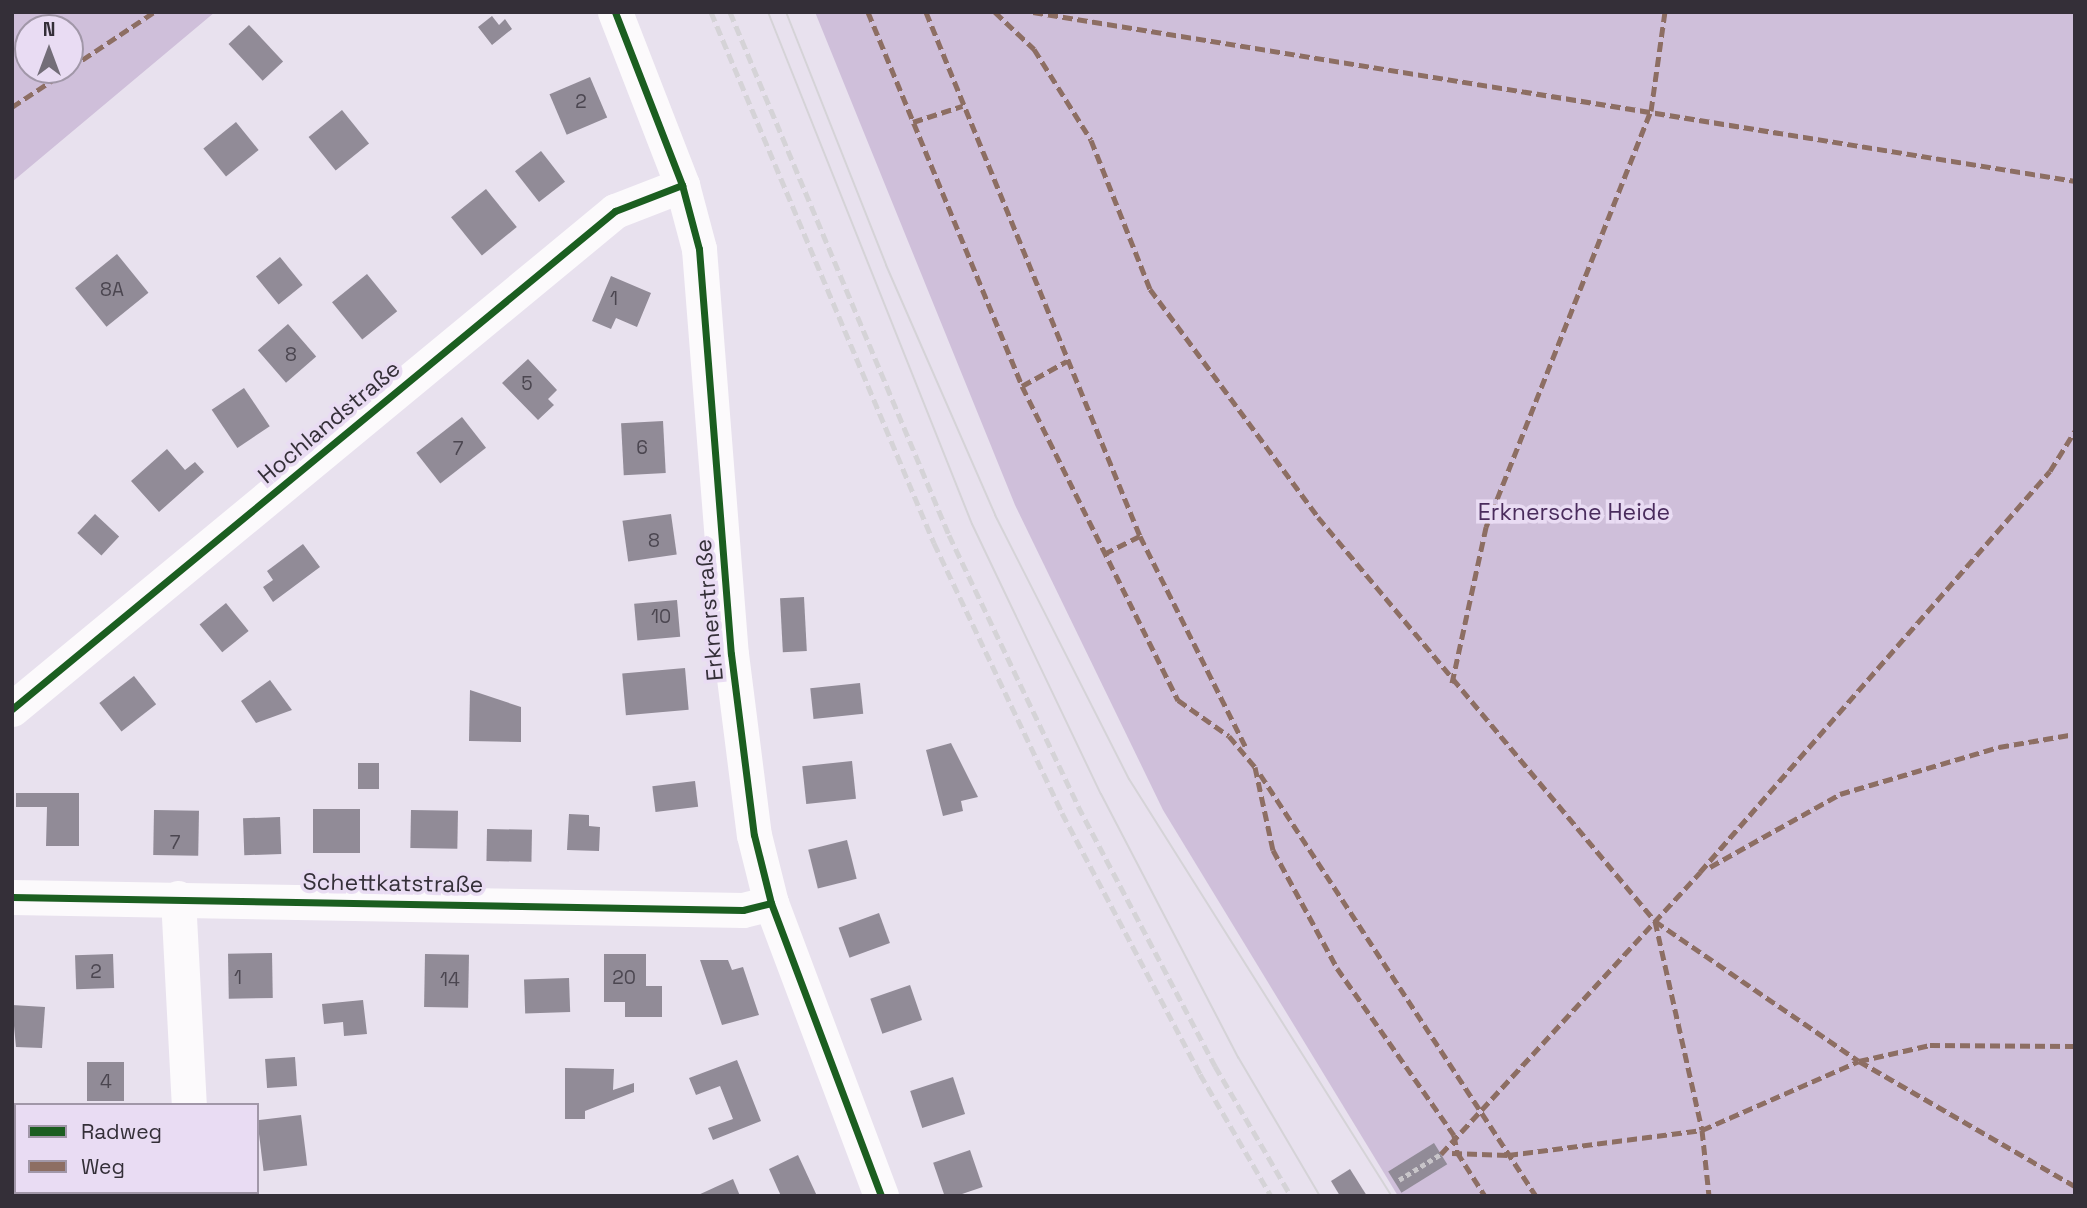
<!DOCTYPE html>
<meta charset="utf-8">
<style>
body{margin:0}
#map{position:relative;width:2087px;height:1208px;overflow:hidden;background:#e8e1ee;font-family:"Space Grotesk",sans-serif}
div>[style]{position:absolute}
.forest>*{inset:0;background:#cfbfda}
.building>*{inset:0;background:#918b97;transform-origin:0 0}
.path>*{height:4.5px;margin-top:-2.25px;transform-origin:0;background:repeating-linear-gradient(90deg,#c8c5c9 0 5px,transparent 0 8.5px)}
.street>*{height:35px;margin:-17.5px;padding:0 17.5px;transform-origin:17.5px;border-radius:17.5px;background:#fcfafc}
.tram>*{height:2px;margin:-1px;padding:0 1px;transform-origin:1px;border-radius:1px;background:#d5d3d7}
.rail>*{height:5px;margin-top:-2.5px;transform-origin:0;background:repeating-linear-gradient(90deg,#d5d3d7 0 10px,transparent 0 15px)}
.quiet>*{height:5px;margin-top:-2.5px;transform-origin:0;background:repeating-linear-gradient(90deg,#8d6e63 0 10px,transparent 0 15px)}
.cycleway>*{height:7px;margin:-3.5px;padding:0 3.5px;transform-origin:3.5px;border-radius:3.5px;background:#1b5e20}
span{translate:-50% -50%;white-space:nowrap;text-align:center;line-height:1.15;-webkit-text-stroke:7px #e9dcf3;paint-order:stroke}
.number-label{font-size:19px;color:#4b4650}
.number-label span{-webkit-text-stroke-width:0}
.street-label{font-size:23px;color:#342f38}
.park-label{font-size:23px;color:#4a2c5d}
.frame{position:absolute;inset:0;border:14px solid #342f38;pointer-events:none}
.legend{position:absolute;left:14px;top:1103px;width:245px;height:91px;box-sizing:border-box;background:#e9dcf3;border:2px solid #a197a8;margin:0;padding:9px 12px;list-style:none;font-size:21px;color:#342f38}
.legend li{display:flex;align-items:center;gap:14px;height:35px}
.legend b{width:35px;border:2px solid #a197a8}
.north{position:absolute;left:14px;top:14px;width:70px;height:70px;box-sizing:border-box;background:#e9dcf3;border:2px solid #a197a8;border-radius:50%;rotate:0deg;font-size:19px;font-weight:700;line-height:28px;text-align:center;color:#342f38}
.north::after{content:'';display:block;margin:auto;width:24px;height:32px;background:#736d78;clip-path:polygon(50% 0,100% 100%,50% 72%,0 100%)}
</style>
<div id="map">
<div class="forest">
<i style="clip-path:polygon(evenodd,12px 12px,215px 12px,12px 182px,12px 12px,28px 28px,70px 28px,70px 70px,28px 70px,28px 28px)"></i>
<i style="clip-path:polygon(815px 12px,2075px 12px,2075px 1196px,1398px 1196px,1163px 810px,1015px 505px)"></i>
</div>
<div class="building">
<i style="clip-path:polygon(492px 16px,499px 25px,505px 19px,512px 29px,492px 45px,478px 27px)"></i>
<i style="left:249px;top:25px;width:50px;height:28px;rotate:47deg"></i>
<i style="left:590px;top:77px;width:44px;height:44px;rotate:67deg"></i>
<i style="left:342px;top:110px;width:43px;height:43px;rotate:51deg"></i>
<i style="left:236px;top:122px;width:36px;height:42px;rotate:51deg"></i>
<i style="left:541px;top:151px;width:39px;height:33px;rotate:52deg"></i>
<i style="left:486px;top:189px;width:49px;height:45px;rotate:51deg"></i>
<i style="left:117px;top:254px;width:50px;height:54px;rotate:51deg"></i>
<i style="left:280px;top:257px;width:36px;height:31px;rotate:51deg"></i>
<i style="left:367px;top:274px;width:48px;height:45px;rotate:51deg"></i>
<i style="clip-path:polygon(611px 276px,651px 293px,637px 327px,616px 318px,611px 329px,592px 321px)"></i>
<i style="left:288px;top:324px;width:43px;height:40px;rotate:49deg"></i>
<i style="clip-path:polygon(528px 359px,557px 390px,548px 399px,554px 405px,538px 420px,502px 383px)"></i>
<i style="left:244px;top:388px;width:46px;height:39px;rotate:56deg"></i>
<i style="left:462px;top:417px;width:39px;height:58px;rotate:52deg"></i>
<i style="left:663px;top:421px;width:52px;height:42px;rotate:87deg"></i>
<i style="clip-path:polygon(167px 449px,185px 470px,195px 462px,204px 472px,159px 512px,131px 481px)"></i>
<i style="left:95px;top:514px;width:33px;height:26px;rotate:43deg"></i>
<i style="left:671px;top:514px;width:41px;height:49px;rotate:82deg"></i>
<i style="clip-path:polygon(303px 544px,320px 567px,273px 602px,263px 587px,273px 580px,267px 571px)"></i>
<i style="left:804px;top:597px;width:54px;height:24px;rotate:87deg"></i>
<i style="left:677px;top:600px;width:37px;height:43px;rotate:85deg"></i>
<i style="left:226px;top:603px;width:36px;height:34px;rotate:51deg"></i>
<i style="left:685px;top:668px;width:42px;height:63px;rotate:85deg"></i>
<i style="left:134px;top:676px;width:36px;height:44px;rotate:52deg"></i>
<i style="clip-path:polygon(270px 680px,292px 710px,256px 723px,241px 701px)"></i>
<i style="left:860px;top:683px;width:31px;height:50px;rotate:84deg"></i>
<i style="clip-path:polygon(470px 690px,521px 707px,521px 742px,469px 741px)"></i>
<i style="clip-path:polygon(951px 743px,978px 797px,961px 801px,963px 811px,943px 816px,926px 750px)"></i>
<i style="left:852px;top:761px;width:38px;height:50px;rotate:84deg"></i>
<i style="left:358px;top:763px;width:21px;height:26px"></i>
<i style="left:695px;top:781px;width:26px;height:43px;rotate:83deg"></i>
<i style="clip-path:polygon(16px 793px,79px 793px,79px 846px,46px 846px,47px 807px,16px 807px)"></i>
<i style="left:313px;top:809px;width:47px;height:44px"></i>
<i style="left:154px;top:810px;width:45px;height:45px;rotate:1deg"></i>
<i style="left:411px;top:810px;width:47px;height:38px;rotate:1deg"></i>
<i style="clip-path:polygon(569px 814px,589px 815px,589px 826px,600px 827px,599px 851px,567px 850px)"></i>
<i style="left:280px;top:817px;width:37px;height:37px;rotate:88deg"></i>
<i style="left:487px;top:829px;width:45px;height:32px;rotate:1deg"></i>
<i style="left:847px;top:840px;width:40px;height:40px;rotate:76deg"></i>
<i style="left:879px;top:913px;width:32px;height:43px;rotate:70deg"></i>
<i style="left:272px;top:953px;width:45px;height:44px;rotate:89deg"></i>
<i style="left:113px;top:954px;width:34px;height:38px;rotate:88deg"></i>
<i style="left:425px;top:954px;width:44px;height:53px;rotate:1deg"></i>
<i style="clip-path:polygon(604px 954px,646px 954px,646px 986px,662px 986px,662px 1017px,625px 1017px,625px 1002px,604px 1002px)"></i>
<i style="clip-path:polygon(700px 960px,728px 960px,732px 970px,743px 967px,759px 1015px,722px 1025px)"></i>
<i style="left:569px;top:978px;width:34px;height:45px;rotate:88deg"></i>
<i style="left:910px;top:985px;width:37px;height:42px;rotate:71deg"></i>
<i style="clip-path:polygon(363px 1000px,367px 1034px,344px 1036px,343px 1022px,324px 1024px,322px 1004px)"></i>
<i style="clip-path:polygon(12px 1005px,45px 1007px,42px 1048px,16px 1047px)"></i>
<i style="left:295px;top:1057px;width:29px;height:30px;rotate:86deg"></i>
<i style="clip-path:polygon(737px 1060px,761px 1121px,713px 1140px,708px 1128px,733px 1119px,720px 1086px,696px 1095px,689px 1078px)"></i>
<i style="left:87px;top:1062px;width:37px;height:39px"></i>
<i style="clip-path:polygon(565px 1068px,614px 1069px,613px 1090px,634px 1083px,634px 1092px,585px 1111px,585px 1119px,565px 1119px)"></i>
<i style="left:953px;top:1077px;width:39px;height:45px;rotate:72deg"></i>
<i style="left:301px;top:1115px;width:51px;height:44px;rotate:83deg"></i>
<i style="left:1434px;top:1143px;width:25px;height:54px;rotate:58deg"></i>
<i style="left:970px;top:1150px;width:39px;height:39px;rotate:71deg"></i>
<i style="clip-path:polygon(798px 1155px,817px 1196px,781px 1196px,769px 1169px)"></i>
<i style="clip-path:polygon(1350px 1169px,1367px 1196px,1340px 1196px,1331px 1181px)"></i>
<i style="clip-path:polygon(733px 1179px,740px 1196px,696px 1196px)"></i>
<i style="clip-path:polygon(98px 1192px,122px 1192px,122px 1194px,98px 1196px)"></i>
</div>
<div class="path">
<i style="left:1399px;top:1180px;width:49px;rotate:-31.8deg"></i>
</div>
<div class="street">
<i style="left:615px;top:12px;width:186px;rotate:68.8deg"></i>
<i style="left:682px;top:185px;width:66px;rotate:75.1deg"></i>
<i style="left:699px;top:249px;width:406px;rotate:85.5deg"></i>
<i style="left:731px;top:654px;width:182px;rotate:82.8deg"></i>
<i style="left:754px;top:835px;width:70px;rotate:76deg"></i>
<i style="left:771px;top:903px;width:313px;rotate:69.4deg"></i>
<i style="left:12px;top:709px;width:782px;rotate:-39.55deg"></i>
<i style="left:615px;top:211px;width:72px;rotate:-21.2deg"></i>
<i style="left:12px;top:897px;width:731px;rotate:1.02deg"></i>
<i style="left:743px;top:910px;width:29px;rotate:-14deg"></i>
<i style="left:178px;top:898px;width:207px;rotate:87deg"></i>
<i style="left:196px;top:1192px;width:4px;rotate:90deg"></i>
</div>
<div class="tram">
<i style="left:768px;top:12px;width:551px;rotate:68.28deg"></i>
<i style="left:972px;top:524px;width:299px;rotate:64.5deg"></i>
<i style="left:1101px;top:794px;width:297px;rotate:62.5deg"></i>
<i style="left:1238px;top:1057px;width:161px;rotate:59.5deg"></i>
<i style="left:786px;top:12px;width:272px;rotate:68.4deg"></i>
<i style="left:886px;top:265px;width:273px;rotate:66.4deg"></i>
<i style="left:995px;top:515px;width:296px;rotate:63.1deg"></i>
<i style="left:1129px;top:779px;width:493px;rotate:57.8deg"></i>
</div>
<div class="rail">
<i style="left:711px;top:12px;width:576px;rotate:67.22deg"></i>
<i style="left:934px;top:543px;width:299px;rotate:64.6deg"></i>
<i style="left:1062px;top:813px;width:295px;rotate:62.1deg"></i>
<i style="left:1200px;top:1074px;width:141px;rotate:59.8deg"></i>
<i style="left:730px;top:12px;width:567px;rotate:67.28deg"></i>
<i style="left:949px;top:535px;width:300px;rotate:64.5deg"></i>
<i style="left:1078px;top:806px;width:294px;rotate:62.2deg"></i>
<i style="left:1215px;top:1066px;width:151px;rotate:59.7deg"></i>
</div>
<div class="quiet">
<i style="left:868px;top:12px;width:404px;rotate:67.6deg"></i>
<i style="left:1022px;top:386px;width:351px;rotate:63.6deg"></i>
<i style="left:1178px;top:700px;width:62px;rotate:35.2deg"></i>
<i style="left:1229px;top:736px;width:40px;rotate:50deg"></i>
<i style="left:1255px;top:767px;width:85px;rotate:77.8deg"></i>
<i style="left:1273px;top:850px;width:134px;rotate:61.5deg"></i>
<i style="left:1337px;top:968px;width:204px;rotate:55deg"></i>
<i style="left:1454px;top:1135px;width:17px;rotate:80deg"></i>
<i style="left:1457px;top:1152px;width:52px;rotate:57.5deg"></i>
<i style="left:926px;top:12px;width:566px;rotate:67.79deg"></i>
<i style="left:1140px;top:536px;width:235px;rotate:63.4deg"></i>
<i style="left:995px;top:12px;width:54px;rotate:43.5deg"></i>
<i style="left:1034px;top:49px;width:107px;rotate:57.9deg"></i>
<i style="left:1091px;top:140px;width:160px;rotate:68.4deg"></i>
<i style="left:1150px;top:289px;width:283px;rotate:53.6deg"></i>
<i style="left:1318px;top:517px;width:526px;rotate:50.17deg"></i>
<i style="left:1655px;top:921px;width:247px;rotate:34.5deg"></i>
<i style="left:1859px;top:1061px;width:250px;rotate:30.1deg"></i>
<i style="left:1033px;top:12px;width:1056px;rotate:9.21deg"></i>
<i style="left:70px;top:68px;width:101px;rotate:-33.7deg"></i>
<i style="left:12px;top:107px;width:67px;rotate:-33.5deg"></i>
<i style="left:913px;top:122px;width:52px;rotate:-18.1deg"></i>
<i style="left:1022px;top:386px;width:51px;rotate:-29.1deg"></i>
<i style="left:1104px;top:554px;width:40px;rotate:-26.6deg"></i>
<i style="left:1452px;top:683px;width:160px;rotate:-77.7deg"></i>
<i style="left:1486px;top:527px;width:448px;rotate:-68.4deg"></i>
<i style="left:1651px;top:111px;width:100px;rotate:-82deg"></i>
<i style="left:1260px;top:774px;width:504px;rotate:56.81deg"></i>
<i style="left:1710px;top:867px;width:149px;rotate:-29.3deg"></i>
<i style="left:1840px;top:794px;width:166px;rotate:-16.5deg"></i>
<i style="left:1999px;top:747px;width:77px;rotate:-9.7deg"></i>
<i style="left:1655px;top:921px;width:214px;rotate:77.3deg"></i>
<i style="left:1702px;top:1130px;width:66px;rotate:83.9deg"></i>
<i style="left:1452px;top:1153px;width:56px;rotate:2deg"></i>
<i style="left:1508px;top:1155px;width:196px;rotate:-7.3deg"></i>
<i style="left:1702px;top:1130px;width:171px;rotate:-23.7deg"></i>
<i style="left:1859px;top:1061px;width:73px;rotate:-12.7deg"></i>
<i style="left:1930px;top:1045px;width:145px;rotate:0.4deg"></i>
<i style="left:1441px;top:1154px;width:383px;rotate:-47.4deg"></i>
<i style="left:1700px;top:872px;width:532px;rotate:-48.88deg"></i>
<i style="left:2050px;top:471px;width:47px;rotate:-58deg"></i>
</div>
<div class="cycleway">
<i style="left:615px;top:12px;width:186px;rotate:68.8deg"></i>
<i style="left:682px;top:185px;width:66px;rotate:75.1deg"></i>
<i style="left:699px;top:249px;width:406px;rotate:85.5deg"></i>
<i style="left:731px;top:654px;width:182px;rotate:82.8deg"></i>
<i style="left:754px;top:835px;width:70px;rotate:76deg"></i>
<i style="left:771px;top:903px;width:313px;rotate:69.4deg"></i>
<i style="left:12px;top:709px;width:782px;rotate:-39.55deg"></i>
<i style="left:615px;top:211px;width:72px;rotate:-21.2deg"></i>
<i style="left:12px;top:897px;width:731px;rotate:1.02deg"></i>
<i style="left:743px;top:910px;width:29px;rotate:-14deg"></i>
</div>
<div class="number-label">
<span style="left:581px;top:102px">2</span>
<span style="left:112px;top:290px">8A</span>
<span style="left:614px;top:299px">1</span>
<span style="left:291px;top:355px">8</span>
<span style="left:527px;top:384px">5</span>
<span style="left:642px;top:448px">6</span>
<span style="left:458px;top:449px">7</span>
<span style="left:654px;top:541px">8</span>
<span style="left:661px;top:617px">10</span>
<span style="left:175px;top:843px">7</span>
<span style="left:96px;top:972px">2</span>
<span style="left:238px;top:978px">1</span>
<span style="left:624px;top:978px">20</span>
<span style="left:450px;top:980px">14</span>
<span style="left:106px;top:1082px">4</span>
</div>
<div class="street-label">
<span style="left:329px;top:422px;rotate:-40deg">Hochlandstraße</span>
<span style="left:709px;top:610px;rotate:-95deg">Erknerstraße</span>
<span style="left:393px;top:883px;rotate:1deg">Schettkatstraße</span>
</div>
<div class="park-label">
<span style="left:1574px;top:512px">Erknersche Heide</span>
</div>
<div class="frame"></div>
<ul class="legend">
<li><b style="height:9px;background:#1b5e20"></b>Radweg</li>
<li><b style="height:9px;background:#8d6e63"></b>Weg</li>
</ul>
<div class="north">N</div>
</div>
